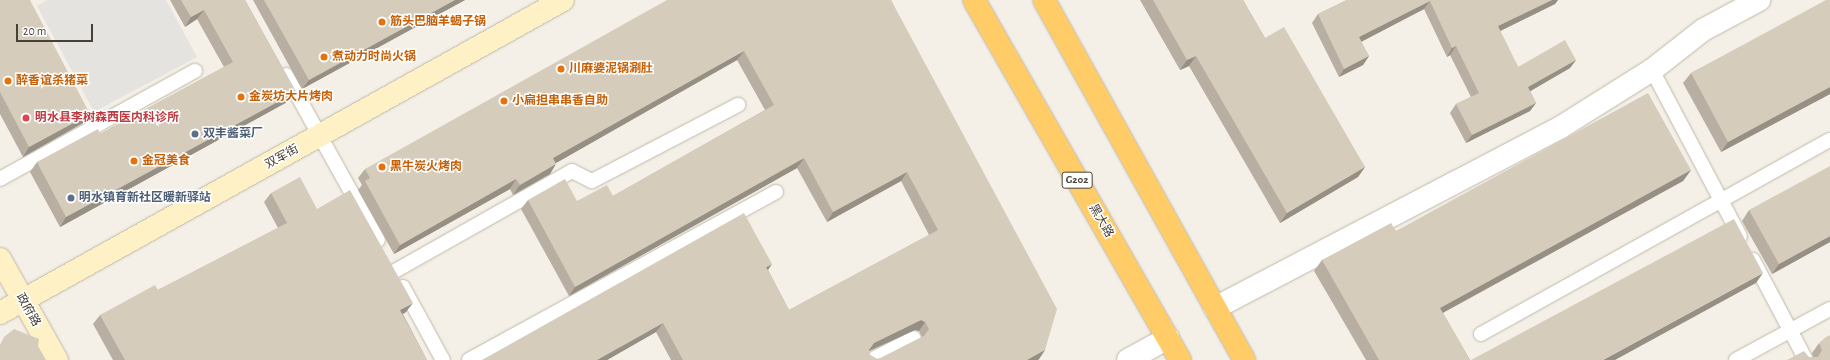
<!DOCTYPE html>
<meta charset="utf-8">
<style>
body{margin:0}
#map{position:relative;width:1830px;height:360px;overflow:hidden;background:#f4f0e7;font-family:"Alegreya Sans","Noto Sans SC",sans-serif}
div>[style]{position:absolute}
.parking>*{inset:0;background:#e5e3df}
.roads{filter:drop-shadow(0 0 1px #c0b8a9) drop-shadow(0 0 1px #c0b8a9)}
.lane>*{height:14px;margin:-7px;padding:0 7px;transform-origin:7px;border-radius:7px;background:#fff}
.street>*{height:22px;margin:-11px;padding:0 11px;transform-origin:11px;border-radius:11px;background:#fff}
.secondary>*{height:22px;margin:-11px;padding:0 11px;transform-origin:11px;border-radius:11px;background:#fff1c6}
.highway>*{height:22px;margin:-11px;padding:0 11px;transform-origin:11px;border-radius:11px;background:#ffcc67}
.wall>*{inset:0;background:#b8afa2}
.shaded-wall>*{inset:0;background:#968f84}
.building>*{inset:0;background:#d6ccbc}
.dots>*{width:11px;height:11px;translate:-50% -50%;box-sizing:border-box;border:2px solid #fff;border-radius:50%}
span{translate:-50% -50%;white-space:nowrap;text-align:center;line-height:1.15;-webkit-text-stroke:3px #fff;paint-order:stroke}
.shield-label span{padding:1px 3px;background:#fff;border:1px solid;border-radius:3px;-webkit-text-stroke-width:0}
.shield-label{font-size:11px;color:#474036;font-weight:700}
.food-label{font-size:12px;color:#c56008;font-weight:700}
.left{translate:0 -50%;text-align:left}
.health-label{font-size:12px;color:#be3a42;font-weight:700}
.service-label{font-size:12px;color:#4e5e75;font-weight:700}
.street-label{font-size:12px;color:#474036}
.scale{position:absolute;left:16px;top:24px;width:77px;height:18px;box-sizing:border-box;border:2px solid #474036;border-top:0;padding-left:5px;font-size:12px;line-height:14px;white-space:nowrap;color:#474036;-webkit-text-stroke:3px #fff;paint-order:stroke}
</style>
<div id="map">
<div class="parking">
<i style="clip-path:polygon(47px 0,166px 0,197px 57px,94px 112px,37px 6px)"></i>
</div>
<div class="roads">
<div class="lane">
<i style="left:1652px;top:70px;width:188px;rotate:62.1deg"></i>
<i style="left:286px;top:75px;width:189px;rotate:60.9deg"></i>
<i style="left:0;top:179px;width:223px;rotate:-29deg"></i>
<i style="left:1753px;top:260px;width:113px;rotate:62.1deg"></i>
<i style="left:395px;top:271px;width:203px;rotate:-29.5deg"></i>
<i style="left:572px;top:171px;width:22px;rotate:27deg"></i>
<i style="left:592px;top:181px;width:165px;rotate:-27.5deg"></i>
<i style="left:403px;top:287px;width:83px;rotate:61.3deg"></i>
<i style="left:1481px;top:334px;width:399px;rotate:-29.1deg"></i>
<i style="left:469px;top:360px;width:350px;rotate:-28.7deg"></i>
<i style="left:871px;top:360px;width:48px;rotate:-27.1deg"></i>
<i style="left:1736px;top:360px;width:107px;rotate:-28.5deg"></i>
</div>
<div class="street">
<i style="left:1215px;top:308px;width:390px;rotate:-27.6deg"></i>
<i style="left:1561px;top:127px;width:107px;rotate:-32.1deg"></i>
<i style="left:1652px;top:70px;width:65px;rotate:-38.1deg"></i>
<i style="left:1703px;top:30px;width:64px;rotate:-28.2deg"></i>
<i style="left:1128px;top:360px;width:46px;rotate:-28.8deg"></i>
</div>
<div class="secondary">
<i style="left:0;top:259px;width:116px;rotate:60.6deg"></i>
<i style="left:0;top:313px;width:644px;rotate:-29.07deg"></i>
</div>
<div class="highway">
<i style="left:974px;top:0;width:415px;rotate:60.2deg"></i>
<i style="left:1044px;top:0;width:412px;rotate:60.9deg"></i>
</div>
</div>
<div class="wall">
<i style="clip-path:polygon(0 0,90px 114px,83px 123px,23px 157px,0 114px)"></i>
<i style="clip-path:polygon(170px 0,245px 0,296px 92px,289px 101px,60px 227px,30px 172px,37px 162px,100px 134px,224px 67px,197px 19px,185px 27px)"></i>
<i style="clip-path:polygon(253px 0,465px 0,302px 89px)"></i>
<i style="clip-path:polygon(evenodd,891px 0,1045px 350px,1039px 359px,1038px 360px,671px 360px,656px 332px,607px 360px,482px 360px,768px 270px,789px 310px,929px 235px,901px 181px,827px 222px,797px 168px,569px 296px,521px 209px,528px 200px,577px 201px,613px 196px,765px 110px,737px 60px,556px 163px,550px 174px,513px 195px,510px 189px,394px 254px,358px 190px,362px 185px,358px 178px,365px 169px,891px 0,915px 330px,919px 331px,922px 337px,881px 358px,877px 359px,870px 355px,869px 351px,915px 330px)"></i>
<i style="clip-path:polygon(1140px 0,1243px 0,1265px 38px,1365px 167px,1358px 177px,1280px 223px,1189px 66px,1180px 70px)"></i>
<i style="clip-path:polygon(1347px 0,1558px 0,1555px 4px,1500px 31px,1518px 67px,1576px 60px,1570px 68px,1530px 91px,1536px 103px,1530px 111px,1466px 143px,1450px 113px,1456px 104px,1471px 97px,1450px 55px,1447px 57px,1424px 9px,1361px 42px,1369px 56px,1363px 65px,1339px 77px,1312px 23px,1318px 14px)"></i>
<i style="clip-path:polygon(1830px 0,1830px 94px,1721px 152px,1683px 83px,1691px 73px)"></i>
<i style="clip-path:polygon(1691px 170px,1683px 181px,1443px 313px,1470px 360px,1366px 360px,1314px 271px,1322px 260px,1396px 231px)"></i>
<i style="clip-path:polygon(271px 193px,317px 209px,406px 312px,403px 314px,427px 360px,113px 360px,93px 324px,100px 315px,158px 290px,278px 228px,264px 202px)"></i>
<i style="clip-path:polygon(1749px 210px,1830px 242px,1772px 274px,1742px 221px)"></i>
<i style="clip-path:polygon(1819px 343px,1830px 360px,1809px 357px,1813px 357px,1812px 353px)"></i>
</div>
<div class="shaded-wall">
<i style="clip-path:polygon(455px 0,465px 0,302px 89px,309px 80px)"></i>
<i style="clip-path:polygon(1552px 0,1558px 0,1555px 4px,1492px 35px,1498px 26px)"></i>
<i style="clip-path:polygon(1430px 1px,1424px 9px,1353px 46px,1359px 37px)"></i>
<i style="clip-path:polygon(204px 10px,197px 19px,185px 27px,191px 17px)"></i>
<i style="clip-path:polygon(1456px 46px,1450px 55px,1447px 57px,1452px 48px)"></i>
<i style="clip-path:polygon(744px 51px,737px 60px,547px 168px,553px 158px)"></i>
<i style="clip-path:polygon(1196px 56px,1189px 66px,1180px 70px,1187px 60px)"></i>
<i style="clip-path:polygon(1369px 56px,1363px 65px,1339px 77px,1344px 69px)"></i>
<i style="clip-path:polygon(1576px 60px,1570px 68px,1522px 96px,1528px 87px)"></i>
<i style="clip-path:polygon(1830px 87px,1830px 94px,1721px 152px,1728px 142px)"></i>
<i style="clip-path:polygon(296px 92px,289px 101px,60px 227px,66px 217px)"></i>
<i style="clip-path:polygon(1536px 103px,1530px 111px,1466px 143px,1472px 135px)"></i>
<i style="clip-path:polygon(90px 114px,83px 123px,23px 157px,29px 147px)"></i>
<i style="clip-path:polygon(804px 158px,797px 168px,569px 296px,575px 287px)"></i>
<i style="clip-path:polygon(556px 164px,550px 174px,513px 195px,520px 185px)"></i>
<i style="clip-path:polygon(1365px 167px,1358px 177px,1280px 223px,1287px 213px)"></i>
<i style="clip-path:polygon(1691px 170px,1683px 181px,1433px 318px,1440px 308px)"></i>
<i style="clip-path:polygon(907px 172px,901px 181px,827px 222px,833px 212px)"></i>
<i style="clip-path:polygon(516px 179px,510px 189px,394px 254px,400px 245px)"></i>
<i style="clip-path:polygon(1830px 236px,1830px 242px,1772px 274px,1779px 264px)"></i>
<i style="clip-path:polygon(772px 264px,766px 273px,766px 267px)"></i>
<i style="clip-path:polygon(1763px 273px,1756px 283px,1615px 360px,1603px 360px)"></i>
<i style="clip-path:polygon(413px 303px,406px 312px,394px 319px,400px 310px)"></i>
<i style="clip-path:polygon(921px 320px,925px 322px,919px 331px,915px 330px,867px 352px,874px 343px)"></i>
<i style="clip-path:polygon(663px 323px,656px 332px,607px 360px,597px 360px)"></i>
<i style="clip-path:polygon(1045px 350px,1039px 359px,1038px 360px,1027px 360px)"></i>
</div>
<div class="building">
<i style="clip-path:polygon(0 0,30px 0,90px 114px,29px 147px,0 92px)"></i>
<i style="clip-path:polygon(181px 0,245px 0,296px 92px,66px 217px,37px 162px,98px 129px,100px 134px,233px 62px,204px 10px,191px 17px)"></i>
<i style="clip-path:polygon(264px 0,455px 0,309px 80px)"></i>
<i style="clip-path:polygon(evenodd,667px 0,891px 0,1057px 309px,1045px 350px,1027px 360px,683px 360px,663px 323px,597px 360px,482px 360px,744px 213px,772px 264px,766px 267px,789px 310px,938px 230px,907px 172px,833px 212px,804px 158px,575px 287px,528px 200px,565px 179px,577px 201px,607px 185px,613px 196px,774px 105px,744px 51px,553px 158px,556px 164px,520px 185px,516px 179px,400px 245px,365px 181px,370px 178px,365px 169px,667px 0,921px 320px,925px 322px,929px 329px,924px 336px,881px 358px,877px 359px,870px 355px,869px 350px,874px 343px,921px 320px)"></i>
<i style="clip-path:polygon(1153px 0,1243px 0,1265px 38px,1284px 27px,1365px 167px,1287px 213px,1196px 56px,1187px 60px)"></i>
<i style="clip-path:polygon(1347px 0,1552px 0,1498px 26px,1518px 67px,1565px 40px,1576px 60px,1528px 87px,1536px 103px,1472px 135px,1456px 104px,1479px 93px,1456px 46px,1452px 48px,1430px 1px,1359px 37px,1369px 56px,1344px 69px,1318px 14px)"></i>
<i style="clip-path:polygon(1826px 0,1830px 0,1830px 87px,1728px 142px,1691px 73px)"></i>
<i style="clip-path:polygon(1648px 93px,1691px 170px,1440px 308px,1470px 360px,1379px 360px,1322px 260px,1391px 223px,1396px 231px)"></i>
<i style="clip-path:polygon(1830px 166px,1830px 236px,1779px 264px,1749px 210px)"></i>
<i style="clip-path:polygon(300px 177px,317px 209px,350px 190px,413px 303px,400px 310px,427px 360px,125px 360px,100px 315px,155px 285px,158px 290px,287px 223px,271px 193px)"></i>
<i style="clip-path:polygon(1734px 219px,1763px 273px,1603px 360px,1471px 360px)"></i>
<i style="clip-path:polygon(14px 329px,39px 339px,38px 346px,46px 360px,0 360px,0 345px,4px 337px)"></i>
<i style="clip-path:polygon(1830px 335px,1830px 360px,1787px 360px,1804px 351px,1809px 357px,1818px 357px,1822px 350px,1819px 343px,1826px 337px)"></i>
</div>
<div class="dots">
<i style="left:382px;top:22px;background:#e8710a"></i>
<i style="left:324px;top:57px;background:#e8710a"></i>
<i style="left:561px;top:69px;background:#e8710a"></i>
<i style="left:8px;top:81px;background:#e8710a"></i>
<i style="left:241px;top:97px;background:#e8710a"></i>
<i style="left:504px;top:101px;background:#e8710a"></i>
<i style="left:26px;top:118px;background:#e0444e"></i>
<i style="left:195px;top:134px;background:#5c6f8a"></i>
<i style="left:134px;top:161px;background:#e8710a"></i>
<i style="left:382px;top:167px;background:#e8710a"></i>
<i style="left:71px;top:198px;background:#5c6f8a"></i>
</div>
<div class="shield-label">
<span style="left:1077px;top:180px">G202</span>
</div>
<div class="food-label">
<span class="left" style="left:390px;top:22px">筋头巴脑羊蝎子锅</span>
<span class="left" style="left:332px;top:57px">煮动力时尚火锅</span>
<span class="left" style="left:569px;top:69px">川麻婆泥锅涮肚</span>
<span class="left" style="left:16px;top:81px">醉香谊杀猪菜</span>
<span class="left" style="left:249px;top:97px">金炭坊大片烤肉</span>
<span class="left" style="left:512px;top:101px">小扁担串串香自助</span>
<span class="left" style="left:142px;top:161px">金冠美食</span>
<span class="left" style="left:390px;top:167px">黑牛炭火烤肉</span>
</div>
<div class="health-label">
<span class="left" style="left:35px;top:118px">明水县李树森西医内科诊所</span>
</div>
<div class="service-label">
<span class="left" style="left:203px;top:134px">双丰酱菜厂</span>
<span class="left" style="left:79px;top:198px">明水镇育新社区暖新驿站</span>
</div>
<div class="street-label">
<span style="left:282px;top:157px;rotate:-29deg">双军街</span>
<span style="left:1101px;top:221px;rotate:60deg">黑大路</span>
<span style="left:28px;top:310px;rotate:60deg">政府路</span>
</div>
<div class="scale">20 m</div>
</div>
